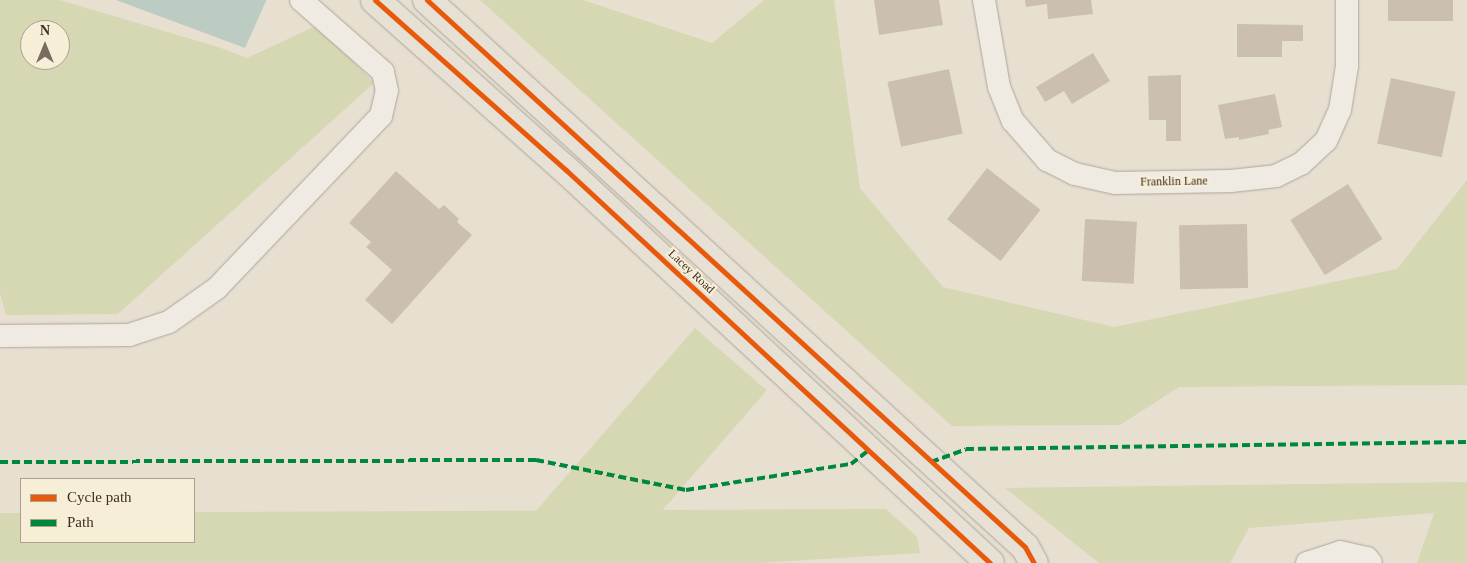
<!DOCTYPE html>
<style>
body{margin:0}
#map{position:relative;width:1467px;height:563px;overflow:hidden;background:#e7e0d1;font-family:"Times New Roman",serif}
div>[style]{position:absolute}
.green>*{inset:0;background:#d6d7b3;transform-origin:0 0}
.water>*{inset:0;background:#bcccc2}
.building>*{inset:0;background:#cbbfb2;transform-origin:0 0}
.roads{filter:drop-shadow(0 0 1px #ada599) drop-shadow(0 0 1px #ada599)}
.minor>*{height:22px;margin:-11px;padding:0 11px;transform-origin:11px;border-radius:11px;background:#efebe3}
.major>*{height:28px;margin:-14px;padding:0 14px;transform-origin:14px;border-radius:14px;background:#e6e1d4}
.quiet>*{height:4px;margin-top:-2px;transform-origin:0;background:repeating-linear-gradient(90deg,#00873e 0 8px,transparent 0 12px)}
.cycleway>*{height:5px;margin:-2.5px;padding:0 2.5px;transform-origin:2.5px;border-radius:2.5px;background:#e8590c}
span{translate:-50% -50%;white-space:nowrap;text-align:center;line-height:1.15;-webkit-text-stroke:4.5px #f7eed8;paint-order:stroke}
.street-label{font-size:12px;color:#3d2e20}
.legend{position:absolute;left:20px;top:478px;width:175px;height:65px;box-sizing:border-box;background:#f7eed8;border:1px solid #ada18e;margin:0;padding:6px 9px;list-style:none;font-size:15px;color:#3d2e20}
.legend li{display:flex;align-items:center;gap:10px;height:25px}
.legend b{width:25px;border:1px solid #ada18e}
.north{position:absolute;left:20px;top:20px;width:50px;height:50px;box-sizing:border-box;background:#f7eed8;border:1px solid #ada18e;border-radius:50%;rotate:0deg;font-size:14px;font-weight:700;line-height:20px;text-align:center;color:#3d2e20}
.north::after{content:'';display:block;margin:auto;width:18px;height:22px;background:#786c5e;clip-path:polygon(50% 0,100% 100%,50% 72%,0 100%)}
</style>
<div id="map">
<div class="green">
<i style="clip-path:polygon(evenodd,0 0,60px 0,221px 48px,247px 58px,318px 25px,374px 83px,118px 314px,6px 315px,0 293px,0 0,30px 30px,60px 30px,60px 60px,30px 60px,30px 30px)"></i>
<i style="clip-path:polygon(480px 0,583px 0,712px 43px,764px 0,834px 0,860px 188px,943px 287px,1114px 327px,1397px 269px,1467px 180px,1467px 385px,1179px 387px,1120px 425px,952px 426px)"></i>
<i style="left:695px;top:328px;width:95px;height:695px;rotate:41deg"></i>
<i style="clip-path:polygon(1467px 482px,1467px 563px,1417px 563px,1434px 513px,1249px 528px,1230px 563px,1099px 563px,1005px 488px)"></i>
<i style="clip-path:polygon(886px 509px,917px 537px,920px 553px,759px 563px,0 563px,0 513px,21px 513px,21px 542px,194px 542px,194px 512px)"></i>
</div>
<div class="water">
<i style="clip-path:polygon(116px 0,266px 0,266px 1px,245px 48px)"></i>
</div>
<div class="building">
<i style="clip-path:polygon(874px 0,939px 0,943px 25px,879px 35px)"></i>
<i style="clip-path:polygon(1025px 0,1091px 0,1093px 14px,1048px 19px,1047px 4px,1026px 7px)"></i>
<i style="left:1388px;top:0;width:65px;height:21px"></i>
<i style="clip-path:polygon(1237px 24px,1303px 25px,1303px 41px,1282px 41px,1282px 57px,1237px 57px)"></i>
<i style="clip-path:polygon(1093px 53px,1110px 81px,1072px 104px,1064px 91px,1045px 102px,1036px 87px)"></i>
<i style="left:949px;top:69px;width:66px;height:63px;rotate:78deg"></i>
<i style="clip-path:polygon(1181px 75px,1181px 141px,1166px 141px,1166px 120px,1149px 120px,1148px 76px)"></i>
<i style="left:1391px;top:78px;width:66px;height:67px;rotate:12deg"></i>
<i style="clip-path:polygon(1275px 94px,1282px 127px,1268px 130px,1269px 134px,1239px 140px,1239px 137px,1225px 139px,1218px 105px)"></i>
<i style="left:987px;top:168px;width:68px;height:65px;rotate:38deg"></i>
<i style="clip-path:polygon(396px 171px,439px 209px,444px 205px,459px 219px,457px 222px,472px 235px,392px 324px,365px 300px,392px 270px,366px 247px,371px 242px,349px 223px)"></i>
<i style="left:1348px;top:184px;width:65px;height:68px;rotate:58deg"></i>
<i style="left:1085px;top:219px;width:52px;height:62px;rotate:3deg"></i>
<i style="left:1247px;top:224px;width:64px;height:68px;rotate:89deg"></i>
</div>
<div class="roads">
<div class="minor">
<i style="left:984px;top:0;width:88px;rotate:80.2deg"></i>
<i style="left:999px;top:87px;width:37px;rotate:68deg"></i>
<i style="left:1013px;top:121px;width:52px;rotate:48.9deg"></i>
<i style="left:1047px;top:160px;width:31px;rotate:27deg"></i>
<i style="left:1075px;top:174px;width:41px;rotate:12.7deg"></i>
<i style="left:1115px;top:183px;width:116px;rotate:-1deg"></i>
<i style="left:1231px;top:181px;width:45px;rotate:-6.3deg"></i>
<i style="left:1276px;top:176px;width:28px;rotate:-26deg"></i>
<i style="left:1301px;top:164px;width:34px;rotate:-43deg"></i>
<i style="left:1326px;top:141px;width:34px;rotate:-66deg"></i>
<i style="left:1340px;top:110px;width:45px;rotate:-81deg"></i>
<i style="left:1347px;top:66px;width:66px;rotate:-90deg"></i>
<i style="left:0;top:336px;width:129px;rotate:-0.4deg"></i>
<i style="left:129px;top:335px;width:42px;rotate:-18deg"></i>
<i style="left:169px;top:322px;width:59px;rotate:-35.3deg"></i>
<i style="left:217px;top:288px;width:238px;rotate:-46.4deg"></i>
<i style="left:381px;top:116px;width:26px;rotate:-77deg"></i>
<i style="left:387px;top:91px;width:19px;rotate:-102deg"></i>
<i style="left:383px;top:72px;width:109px;rotate:-138.7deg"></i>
<i style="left:1307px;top:563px;width:35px;rotate:-18deg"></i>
<i style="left:1340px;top:552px;width:28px;rotate:13deg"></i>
<i style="left:1367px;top:558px;width:6px;rotate:51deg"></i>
</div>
<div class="major">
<i style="left:375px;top:0;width:256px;rotate:41.7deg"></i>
<i style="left:566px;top:170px;width:578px;rotate:42.83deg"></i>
<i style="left:427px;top:0;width:810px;rotate:42.45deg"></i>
<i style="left:1025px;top:547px;width:18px;rotate:61deg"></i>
</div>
</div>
<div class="quiet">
<i style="left:0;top:462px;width:536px;rotate:-0.21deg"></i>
<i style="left:536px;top:460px;width:153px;rotate:11.3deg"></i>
<i style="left:686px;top:490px;width:167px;rotate:-9deg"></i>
<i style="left:851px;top:464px;width:23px;rotate:-38deg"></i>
<i style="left:931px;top:462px;width:37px;rotate:-20deg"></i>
<i style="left:966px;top:449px;width:501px;rotate:-0.8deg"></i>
</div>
<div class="cycleway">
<i style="left:375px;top:0;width:256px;rotate:41.7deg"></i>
<i style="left:566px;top:170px;width:578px;rotate:42.83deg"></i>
<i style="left:427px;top:0;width:810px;rotate:42.45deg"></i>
<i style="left:1025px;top:547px;width:18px;rotate:61deg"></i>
</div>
<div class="street-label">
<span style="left:1174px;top:182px;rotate:-1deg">Franklin Lane</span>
<span style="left:691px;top:272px;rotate:43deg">Lacey Road</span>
</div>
<ul class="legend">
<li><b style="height:6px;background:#e8590c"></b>Cycle path</li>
<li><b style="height:6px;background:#00873e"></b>Path</li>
</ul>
<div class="north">N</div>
</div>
